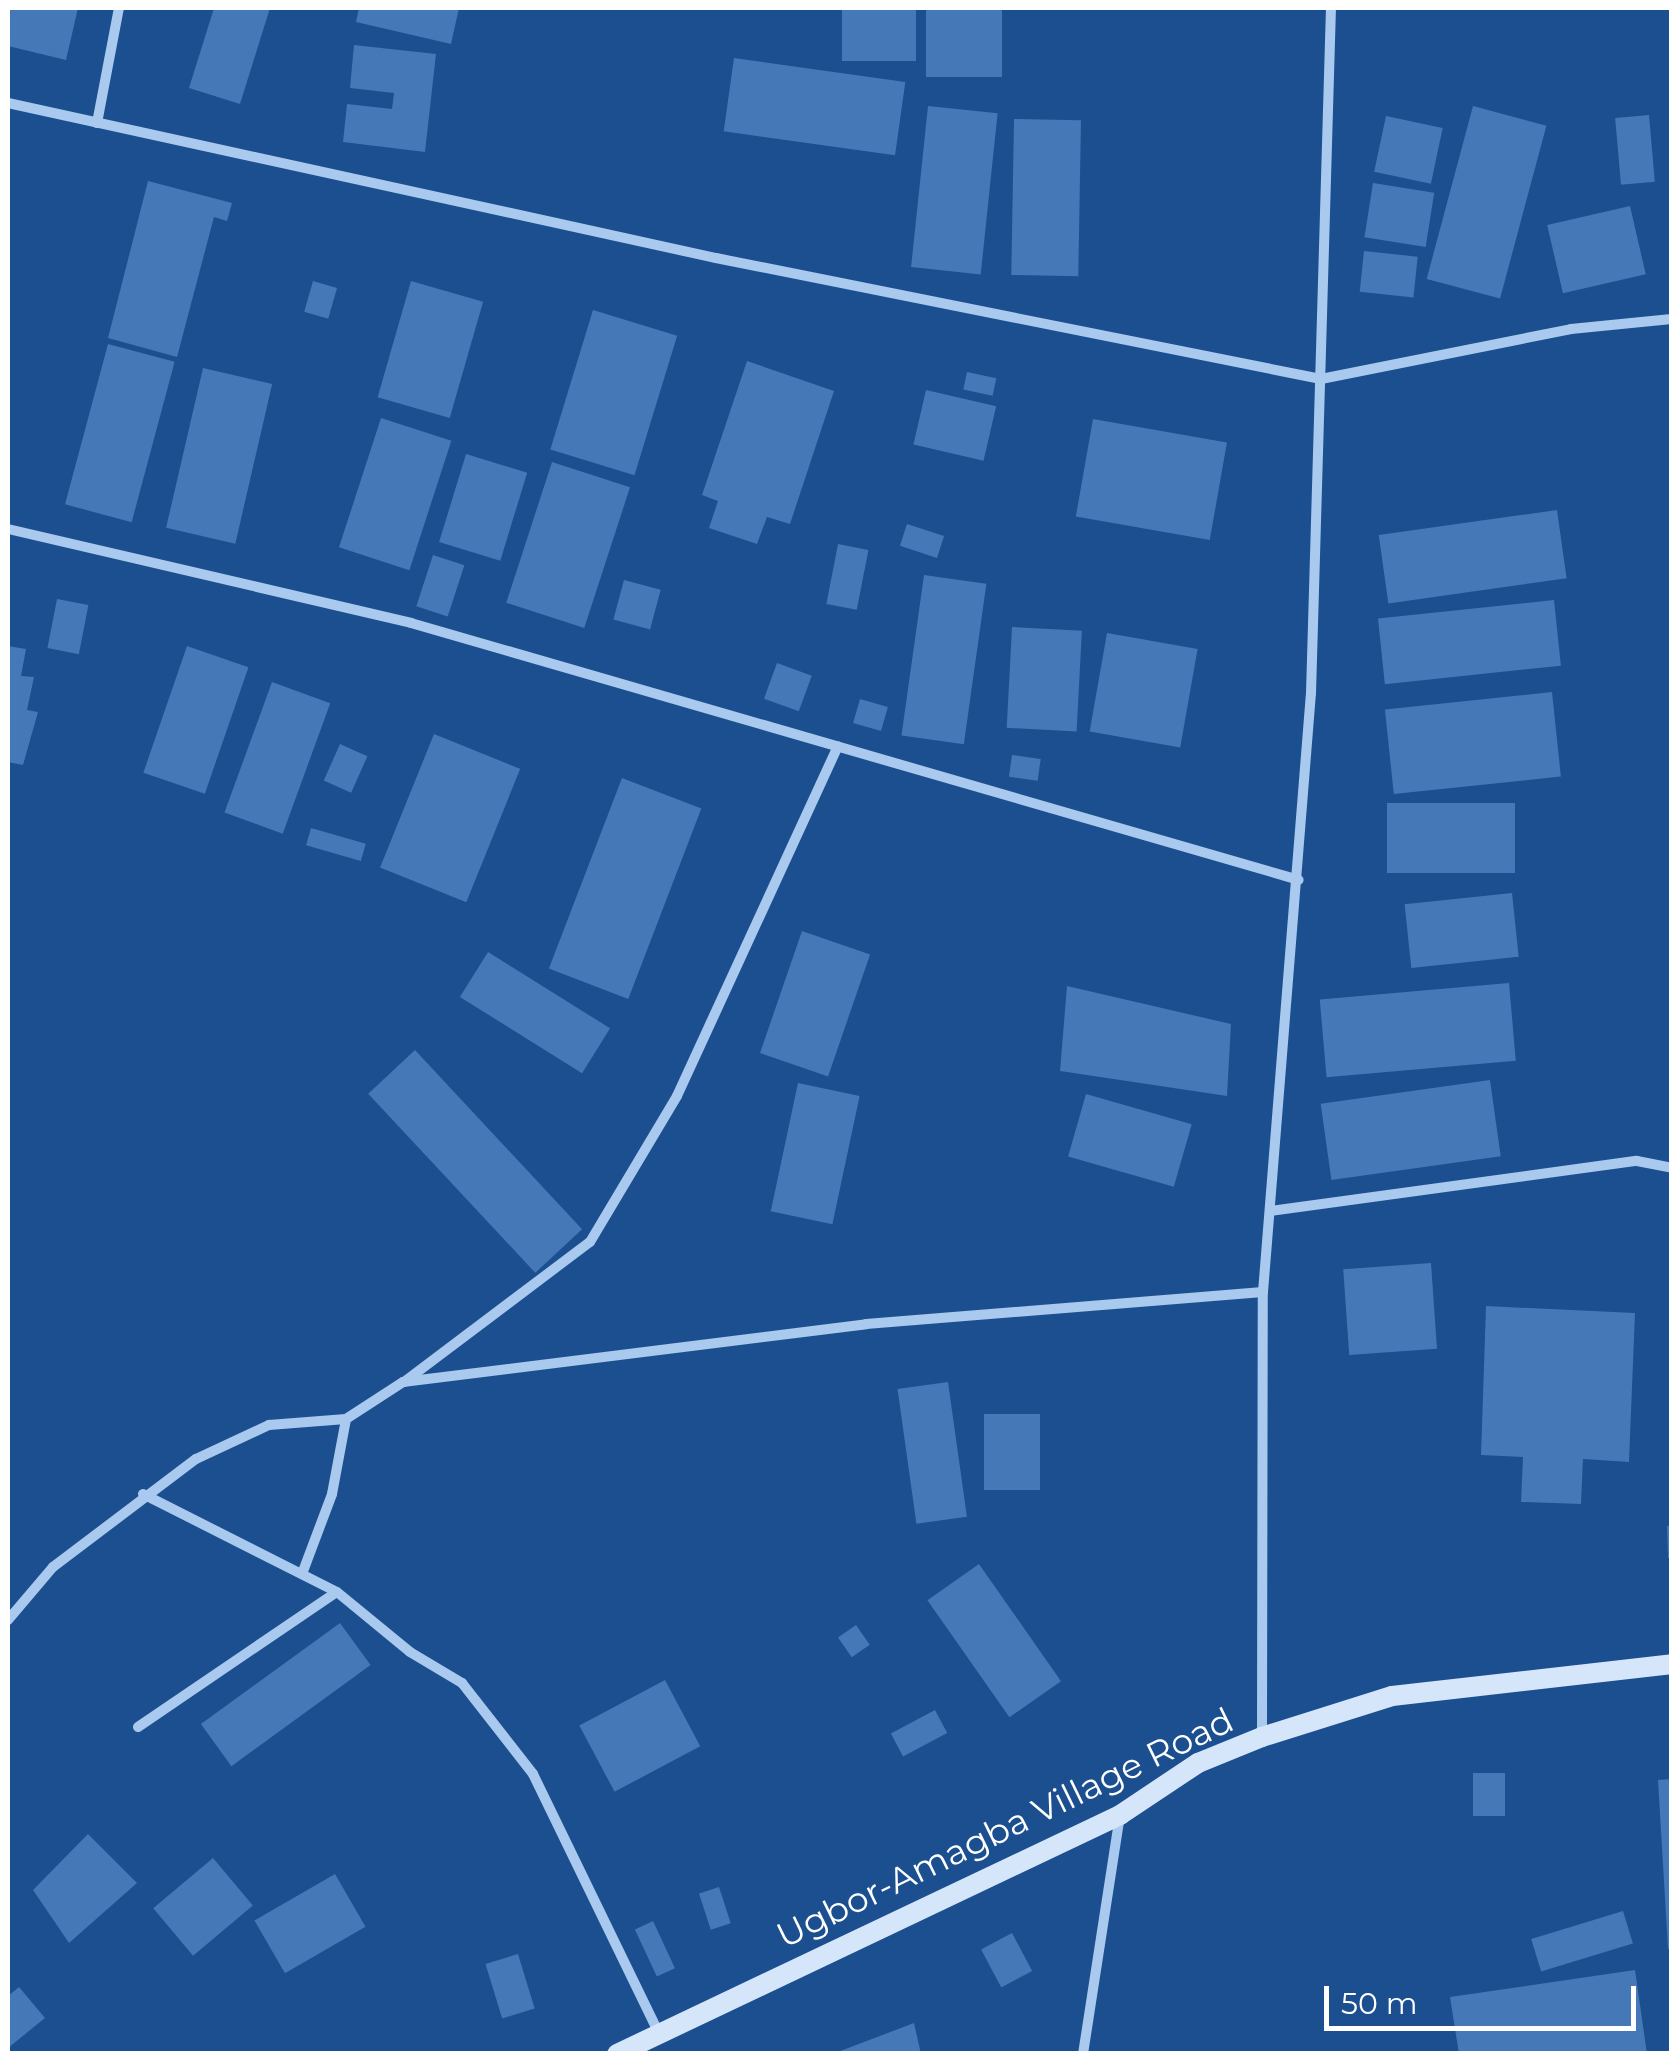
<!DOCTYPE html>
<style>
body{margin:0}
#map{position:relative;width:1679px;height:2061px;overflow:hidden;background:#1b4f8f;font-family:Montserrat,sans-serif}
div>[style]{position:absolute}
.building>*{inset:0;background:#4478b7;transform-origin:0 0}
.street>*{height:10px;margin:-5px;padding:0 5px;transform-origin:5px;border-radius:5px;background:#a9c9ee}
.secondary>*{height:20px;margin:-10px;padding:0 10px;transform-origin:10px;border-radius:10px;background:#d6e6fa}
span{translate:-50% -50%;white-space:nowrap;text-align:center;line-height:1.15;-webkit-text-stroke:9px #1b4f8f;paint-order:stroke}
.street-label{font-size:35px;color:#fff}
.frame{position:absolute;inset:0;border:10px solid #fff;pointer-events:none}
.scale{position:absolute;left:1324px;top:1986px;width:312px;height:45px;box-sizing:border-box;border:5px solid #fff;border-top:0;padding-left:12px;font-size:30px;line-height:35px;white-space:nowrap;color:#fff;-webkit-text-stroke:8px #1b4f8f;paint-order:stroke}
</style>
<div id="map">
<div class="building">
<i style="clip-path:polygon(8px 8px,78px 8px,66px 60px,8px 46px)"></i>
<i style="clip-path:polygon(214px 8px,270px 8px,240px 104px,189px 88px)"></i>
<i style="clip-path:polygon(359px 8px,459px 8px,451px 44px,356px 22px)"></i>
<i style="left:842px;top:8px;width:74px;height:53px"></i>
<i style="left:926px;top:8px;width:76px;height:69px"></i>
<i style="clip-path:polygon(354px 45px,436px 54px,425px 152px,343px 142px,347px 104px,392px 109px,394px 93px,350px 88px)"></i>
<i style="left:734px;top:58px;width:173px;height:74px;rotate:8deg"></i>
<i style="left:928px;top:106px;width:70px;height:162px;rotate:6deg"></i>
<i style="left:1473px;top:106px;width:76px;height:179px;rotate:15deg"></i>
<i style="left:1649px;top:115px;width:67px;height:34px;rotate:85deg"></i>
<i style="left:1386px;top:116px;width:58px;height:57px;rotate:12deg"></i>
<i style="left:1014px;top:119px;width:67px;height:156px;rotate:1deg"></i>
<i style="clip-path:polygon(148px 181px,232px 203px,227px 221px,214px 217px,177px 357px,108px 338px)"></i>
<i style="left:1373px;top:183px;width:62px;height:55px;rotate:9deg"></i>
<i style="left:1630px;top:206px;width:70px;height:85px;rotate:77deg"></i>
<i style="left:1364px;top:251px;width:54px;height:41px;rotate:6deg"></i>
<i style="left:313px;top:281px;width:25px;height:32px;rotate:16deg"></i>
<i style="left:411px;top:281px;width:75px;height:121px;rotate:16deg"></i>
<i style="left:593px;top:310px;width:88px;height:146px;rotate:17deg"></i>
<i style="left:108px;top:344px;width:69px;height:166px;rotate:15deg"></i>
<i style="clip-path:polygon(747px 361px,834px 391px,790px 524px,767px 517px,757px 544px,709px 528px,718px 501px,702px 495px)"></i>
<i style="left:203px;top:368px;width:71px;height:164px;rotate:13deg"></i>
<i style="left:967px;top:372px;width:30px;height:18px;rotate:12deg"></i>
<i style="left:926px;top:390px;width:72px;height:56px;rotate:13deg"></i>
<i style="left:381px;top:418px;width:74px;height:136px;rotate:18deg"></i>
<i style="left:1093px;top:419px;width:136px;height:99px;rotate:10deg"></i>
<i style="left:466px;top:454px;width:64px;height:92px;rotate:17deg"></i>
<i style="left:552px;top:462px;width:82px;height:148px;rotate:18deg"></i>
<i style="left:1557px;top:510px;width:69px;height:180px;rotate:82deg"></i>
<i style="left:907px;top:524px;width:39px;height:23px;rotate:18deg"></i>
<i style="left:838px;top:544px;width:31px;height:61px;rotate:11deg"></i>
<i style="left:433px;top:555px;width:33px;height:54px;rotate:18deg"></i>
<i style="left:924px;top:575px;width:63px;height:162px;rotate:8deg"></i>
<i style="left:624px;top:580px;width:38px;height:41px;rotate:15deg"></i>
<i style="left:57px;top:599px;width:32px;height:50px;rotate:11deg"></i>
<i style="left:1554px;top:600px;width:66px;height:177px;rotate:84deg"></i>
<i style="left:1012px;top:627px;width:70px;height:101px;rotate:3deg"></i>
<i style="left:1107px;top:633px;width:92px;height:100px;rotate:10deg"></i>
<i style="clip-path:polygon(8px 646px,26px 649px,21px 676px,34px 677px,27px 710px,38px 712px,23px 765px,8px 762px)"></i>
<i style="left:187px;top:646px;width:65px;height:134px;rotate:19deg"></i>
<i style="left:777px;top:663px;width:37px;height:38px;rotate:20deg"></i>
<i style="left:272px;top:682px;width:62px;height:139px;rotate:20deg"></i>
<i style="left:1552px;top:692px;width:85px;height:168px;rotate:84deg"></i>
<i style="left:860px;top:699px;width:29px;height:25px;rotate:16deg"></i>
<i style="left:434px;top:734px;width:93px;height:144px;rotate:22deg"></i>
<i style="left:340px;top:744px;width:30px;height:40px;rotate:24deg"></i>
<i style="left:1012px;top:755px;width:29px;height:22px;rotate:8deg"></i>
<i style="left:622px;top:778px;width:85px;height:204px;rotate:21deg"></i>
<i style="left:1387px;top:803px;width:128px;height:70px"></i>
<i style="left:311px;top:828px;width:57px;height:18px;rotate:16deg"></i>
<i style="left:1512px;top:893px;width:64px;height:108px;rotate:84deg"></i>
<i style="left:802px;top:931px;width:72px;height:129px;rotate:19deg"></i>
<i style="left:488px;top:952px;width:144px;height:53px;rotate:32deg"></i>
<i style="left:1509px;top:983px;width:78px;height:190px;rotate:85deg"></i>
<i style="clip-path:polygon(1067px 986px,1231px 1024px,1227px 1096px,1060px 1071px)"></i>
<i style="left:415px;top:1050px;width:245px;height:64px;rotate:47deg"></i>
<i style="left:1490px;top:1080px;width:77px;height:171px;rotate:82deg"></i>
<i style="left:798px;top:1083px;width:63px;height:131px;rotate:12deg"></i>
<i style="left:1086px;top:1094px;width:110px;height:65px;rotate:16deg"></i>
<i style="left:1431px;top:1263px;width:86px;height:88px;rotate:86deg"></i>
<i style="clip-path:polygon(1486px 1306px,1635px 1313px,1629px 1462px,1583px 1459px,1581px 1504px,1521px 1502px,1523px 1457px,1481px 1455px)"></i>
<i style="left:948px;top:1382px;width:136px;height:51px;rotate:82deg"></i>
<i style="left:984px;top:1414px;width:56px;height:76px"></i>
<i style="clip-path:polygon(1667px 1526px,1672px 1526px,1672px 1558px,1668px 1558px)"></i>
<i style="left:979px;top:1564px;width:143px;height:63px;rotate:55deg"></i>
<i style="left:340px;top:1623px;width:52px;height:172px;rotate:54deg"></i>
<i style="left:856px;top:1625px;width:24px;height:22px;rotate:55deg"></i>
<i style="left:665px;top:1680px;width:75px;height:97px;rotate:62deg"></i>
<i style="left:935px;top:1710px;width:26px;height:50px;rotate:62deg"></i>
<i style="left:1473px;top:1773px;width:32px;height:43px"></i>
<i style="clip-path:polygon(1672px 1779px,1672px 1949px,1668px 1949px,1658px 1780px)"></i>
<i style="clip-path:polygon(88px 1834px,137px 1883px,69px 1943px,33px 1890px)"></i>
<i style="left:213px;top:1858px;width:62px;height:78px;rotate:50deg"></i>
<i style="left:335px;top:1874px;width:61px;height:93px;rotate:60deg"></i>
<i style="left:719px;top:1887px;width:38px;height:21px;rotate:72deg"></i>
<i style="left:1623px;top:1911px;width:34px;height:96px;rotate:73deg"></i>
<i style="left:653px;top:1921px;width:52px;height:20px;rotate:65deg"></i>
<i style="left:1012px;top:1933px;width:43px;height:35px;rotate:62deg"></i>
<i style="left:518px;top:1954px;width:57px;height:34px;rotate:73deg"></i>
<i style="clip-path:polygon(1635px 1970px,1647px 2054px,1459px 2054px,1450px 1997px)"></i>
<i style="clip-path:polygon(19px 1987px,45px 2018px,8px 2048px,8px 1996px)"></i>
<i style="clip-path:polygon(914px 2023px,921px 2054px,835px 2054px,835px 2053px)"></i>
</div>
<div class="street">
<i style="left:8px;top:103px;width:725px;rotate:12.35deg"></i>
<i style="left:716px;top:258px;width:617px;rotate:11.31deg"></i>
<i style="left:1321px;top:379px;width:255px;rotate:-11.3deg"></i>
<i style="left:1571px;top:329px;width:101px;rotate:-5.7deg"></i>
<i style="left:97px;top:123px;width:117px;rotate:-79.2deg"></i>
<i style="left:8px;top:529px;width:414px;rotate:13.1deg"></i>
<i style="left:411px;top:623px;width:924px;rotate:16.14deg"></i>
<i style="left:1270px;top:1211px;width:370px;rotate:-7.8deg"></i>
<i style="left:1637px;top:1161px;width:36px;rotate:11deg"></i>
<i style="left:404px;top:1382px;width:233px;rotate:-37deg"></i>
<i style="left:590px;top:1242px;width:170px;rotate:-59.2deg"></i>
<i style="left:677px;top:1096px;width:385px;rotate:-65.3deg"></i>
<i style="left:143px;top:1494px;width:217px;rotate:26.8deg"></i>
<i style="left:337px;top:1592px;width:94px;rotate:39.4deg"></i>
<i style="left:410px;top:1652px;width:61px;rotate:30.8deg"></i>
<i style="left:462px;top:1683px;width:115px;rotate:52deg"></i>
<i style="left:533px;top:1774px;width:289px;rotate:64.1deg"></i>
<i style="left:302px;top:1574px;width:85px;rotate:-69.4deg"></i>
<i style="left:332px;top:1494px;width:76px;rotate:-79.4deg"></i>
<i style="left:8px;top:1620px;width:70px;rotate:-49.7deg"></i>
<i style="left:53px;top:1567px;width:179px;rotate:-37.1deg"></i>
<i style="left:196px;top:1459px;width:81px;rotate:-25deg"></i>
<i style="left:269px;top:1425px;width:77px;rotate:-4.5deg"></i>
<i style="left:346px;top:1419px;width:68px;rotate:-33deg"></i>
<i style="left:403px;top:1382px;width:467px;rotate:-7.1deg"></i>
<i style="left:866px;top:1324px;width:398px;rotate:-4.6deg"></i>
<i style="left:138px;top:1727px;width:240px;rotate:-34.2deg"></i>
<i style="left:1262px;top:1736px;width:444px;rotate:-89.9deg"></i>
<i style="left:1263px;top:1292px;width:601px;rotate:-85.42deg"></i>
<i style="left:1311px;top:693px;width:685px;rotate:-88.33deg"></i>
<i style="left:1083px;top:2054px;width:241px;rotate:-81.2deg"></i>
</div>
<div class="secondary">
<i style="left:617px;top:2054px;width:557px;rotate:-25.41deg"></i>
<i style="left:1120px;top:1815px;width:94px;rotate:-33.7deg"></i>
<i style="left:1198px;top:1763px;width:69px;rotate:-22.1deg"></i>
<i style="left:1262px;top:1737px;width:136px;rotate:-17.5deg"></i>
<i style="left:1392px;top:1696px;width:282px;rotate:-6.5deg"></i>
</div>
<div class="street-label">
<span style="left:1005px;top:1828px;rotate:-26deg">Ugbor-Amagba Village Road</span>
</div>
<div class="frame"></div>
<div class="scale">50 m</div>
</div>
